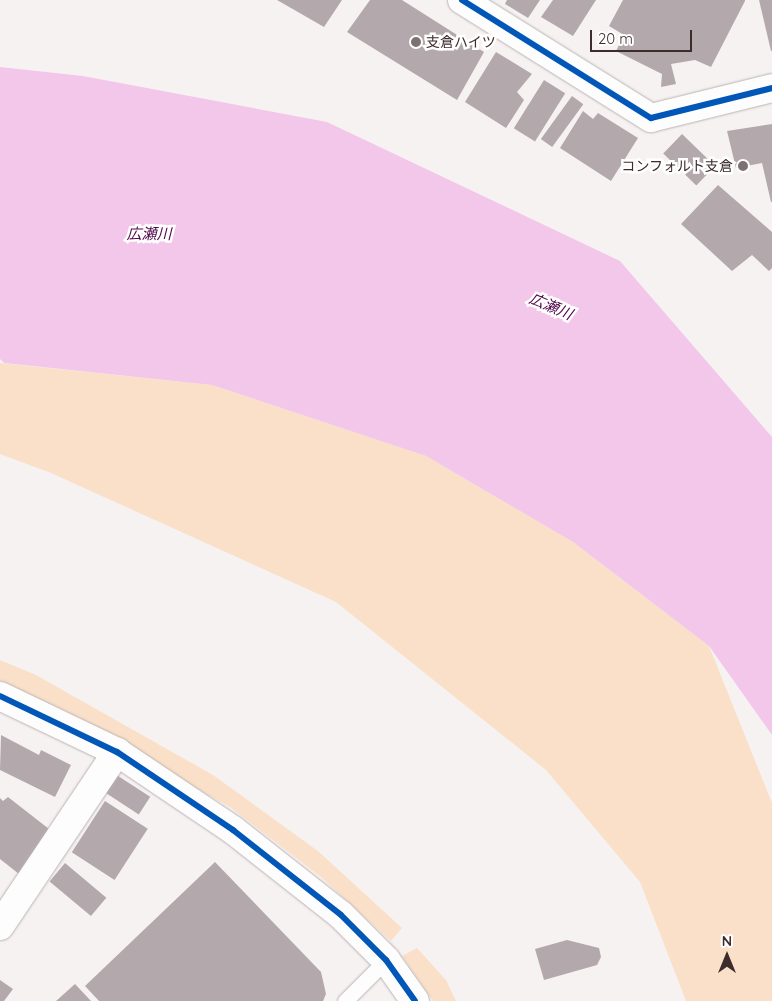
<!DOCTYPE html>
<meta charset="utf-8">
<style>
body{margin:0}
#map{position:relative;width:772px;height:1001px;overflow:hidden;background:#f7f2f2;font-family:Quicksand,"Noto Sans JP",sans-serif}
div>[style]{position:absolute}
.green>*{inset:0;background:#fae0c8}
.water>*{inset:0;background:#f3c7ea}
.building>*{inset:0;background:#b3a9ac;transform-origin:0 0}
.roads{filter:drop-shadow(0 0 1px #bcb3b3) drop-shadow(0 0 1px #bcb3b3)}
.lane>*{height:15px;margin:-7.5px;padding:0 7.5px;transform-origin:7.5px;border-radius:7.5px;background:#fefdfd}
.street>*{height:28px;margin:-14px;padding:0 14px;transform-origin:14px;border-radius:14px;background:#fefdfd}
.cycleway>*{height:6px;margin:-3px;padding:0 3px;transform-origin:3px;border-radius:3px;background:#0057b8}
.dots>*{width:14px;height:14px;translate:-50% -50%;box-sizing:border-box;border:2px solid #fff;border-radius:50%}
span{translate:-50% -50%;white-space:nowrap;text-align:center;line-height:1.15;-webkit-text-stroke:5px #fff;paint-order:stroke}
.poi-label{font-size:14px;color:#3c2c2b}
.left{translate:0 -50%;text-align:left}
.right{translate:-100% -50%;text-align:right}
.water-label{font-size:15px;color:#4f0749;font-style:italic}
.north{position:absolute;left:702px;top:931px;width:50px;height:50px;-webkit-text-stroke:4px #fff;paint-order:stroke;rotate:0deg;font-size:14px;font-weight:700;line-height:20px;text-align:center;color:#3c2c2b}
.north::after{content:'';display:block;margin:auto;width:18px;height:22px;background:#3c2c2b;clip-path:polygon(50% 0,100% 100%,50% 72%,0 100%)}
.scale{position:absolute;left:590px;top:30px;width:102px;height:22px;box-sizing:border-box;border:2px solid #3c2c2b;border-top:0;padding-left:6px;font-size:15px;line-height:18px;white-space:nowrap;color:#3c2c2b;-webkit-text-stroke:4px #fff;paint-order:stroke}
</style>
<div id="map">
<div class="green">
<i style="clip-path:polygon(0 363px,212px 385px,426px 456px,573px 542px,709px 646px,772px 803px,772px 1001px,686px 1001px,640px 882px,546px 770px,336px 602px,51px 473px,0 454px)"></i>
<i style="clip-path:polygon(0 660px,36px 675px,213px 775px,318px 851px,402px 928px,391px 941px,321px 877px,230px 807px,0 681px)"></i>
<i style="clip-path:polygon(417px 948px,446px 980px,456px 1001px,433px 1001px,402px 956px)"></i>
</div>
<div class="water">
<i style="clip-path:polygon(0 67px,83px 76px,327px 122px,620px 261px,772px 437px,772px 735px,709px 646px,573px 542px,426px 456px,212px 385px,4px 363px,0 359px)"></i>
</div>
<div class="building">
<i style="clip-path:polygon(277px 0,342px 0,324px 27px)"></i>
<i style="clip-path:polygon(370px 0,402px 0,484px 52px,457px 100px,347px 32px)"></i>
<i style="clip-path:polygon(507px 0,540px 0,528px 18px,505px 4px)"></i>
<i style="clip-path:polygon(553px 0,596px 0,573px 36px,541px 17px)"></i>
<i style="clip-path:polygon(623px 0,745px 0,745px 1px,711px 67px,695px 60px,671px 64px,676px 84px,661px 87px,662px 74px,616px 51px,624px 35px,609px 26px)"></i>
<i style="clip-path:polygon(759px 0,772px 0,772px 51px,771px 51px)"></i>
<i style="clip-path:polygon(496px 52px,532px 74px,517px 92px,524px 100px,506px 128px,465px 102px)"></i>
<i style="left:544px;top:80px;width:25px;height:57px;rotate:32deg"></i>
<i style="left:572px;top:96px;width:14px;height:53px;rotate:36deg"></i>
<i style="clip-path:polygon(583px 111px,593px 119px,598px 113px,638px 138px,611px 181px,560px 148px)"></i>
<i style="clip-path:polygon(772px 124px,772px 202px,771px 202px,762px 163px,736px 168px,727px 131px)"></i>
<i style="left:682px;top:134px;width:46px;height:27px;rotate:44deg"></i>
<i style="clip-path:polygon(718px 185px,772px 232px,772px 268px,769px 271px,752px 255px,732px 271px,681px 224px)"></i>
<i style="clip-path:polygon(1px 735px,39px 755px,41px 750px,71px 765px,55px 797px,0 770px)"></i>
<i style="left:115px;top:774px;width:42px;height:21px;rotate:33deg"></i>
<i style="clip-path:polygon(8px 797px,49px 829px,19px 874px,0 859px,0 798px,3px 801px)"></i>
<i style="left:105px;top:801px;width:51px;height:61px;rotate:33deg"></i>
<i style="clip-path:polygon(215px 862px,321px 972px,326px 994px,323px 1001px,99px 1001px,85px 986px)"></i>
<i style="left:65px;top:863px;width:54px;height:24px;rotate:40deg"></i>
<i style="clip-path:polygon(567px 940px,599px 948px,601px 957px,597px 965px,544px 980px,535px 949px)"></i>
<i style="clip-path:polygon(0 980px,13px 989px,4px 1001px,0 1001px)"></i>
<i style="clip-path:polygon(75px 984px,91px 1001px,56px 1001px)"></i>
</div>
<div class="roads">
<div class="lane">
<i style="left:345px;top:1001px;width:58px;rotate:-45deg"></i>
</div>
<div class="street">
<i style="left:462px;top:0;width:223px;rotate:32deg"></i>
<i style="left:651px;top:118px;width:125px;rotate:-13.9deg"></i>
<i style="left:0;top:696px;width:130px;rotate:25.6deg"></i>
<i style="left:117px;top:752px;width:140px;rotate:33.9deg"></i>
<i style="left:233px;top:830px;width:137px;rotate:38.2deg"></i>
<i style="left:341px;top:915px;width:64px;rotate:45deg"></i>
<i style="left:386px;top:960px;width:50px;rotate:54.7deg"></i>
<i style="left:0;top:926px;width:210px;rotate:-56.1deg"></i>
</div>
</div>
<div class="cycleway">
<i style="left:462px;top:0;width:223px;rotate:32deg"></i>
<i style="left:651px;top:118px;width:125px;rotate:-13.9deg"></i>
<i style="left:0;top:696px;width:130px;rotate:25.6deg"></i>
<i style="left:117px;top:752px;width:140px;rotate:33.9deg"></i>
<i style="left:233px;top:830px;width:137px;rotate:38.2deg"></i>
<i style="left:341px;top:915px;width:64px;rotate:45deg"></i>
<i style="left:386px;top:960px;width:50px;rotate:54.7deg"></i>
</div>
<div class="dots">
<i style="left:416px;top:42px;background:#7d7171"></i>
<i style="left:743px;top:166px;background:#7d7171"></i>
</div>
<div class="poi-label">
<span class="left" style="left:426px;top:42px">支倉ハイツ</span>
<span class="right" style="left:733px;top:166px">コンフォルト支倉</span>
</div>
<div class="water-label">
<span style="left:149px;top:234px">広瀬川</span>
<span style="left:551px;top:306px;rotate:23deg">広瀬川</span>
</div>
<div class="north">N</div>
<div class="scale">20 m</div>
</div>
